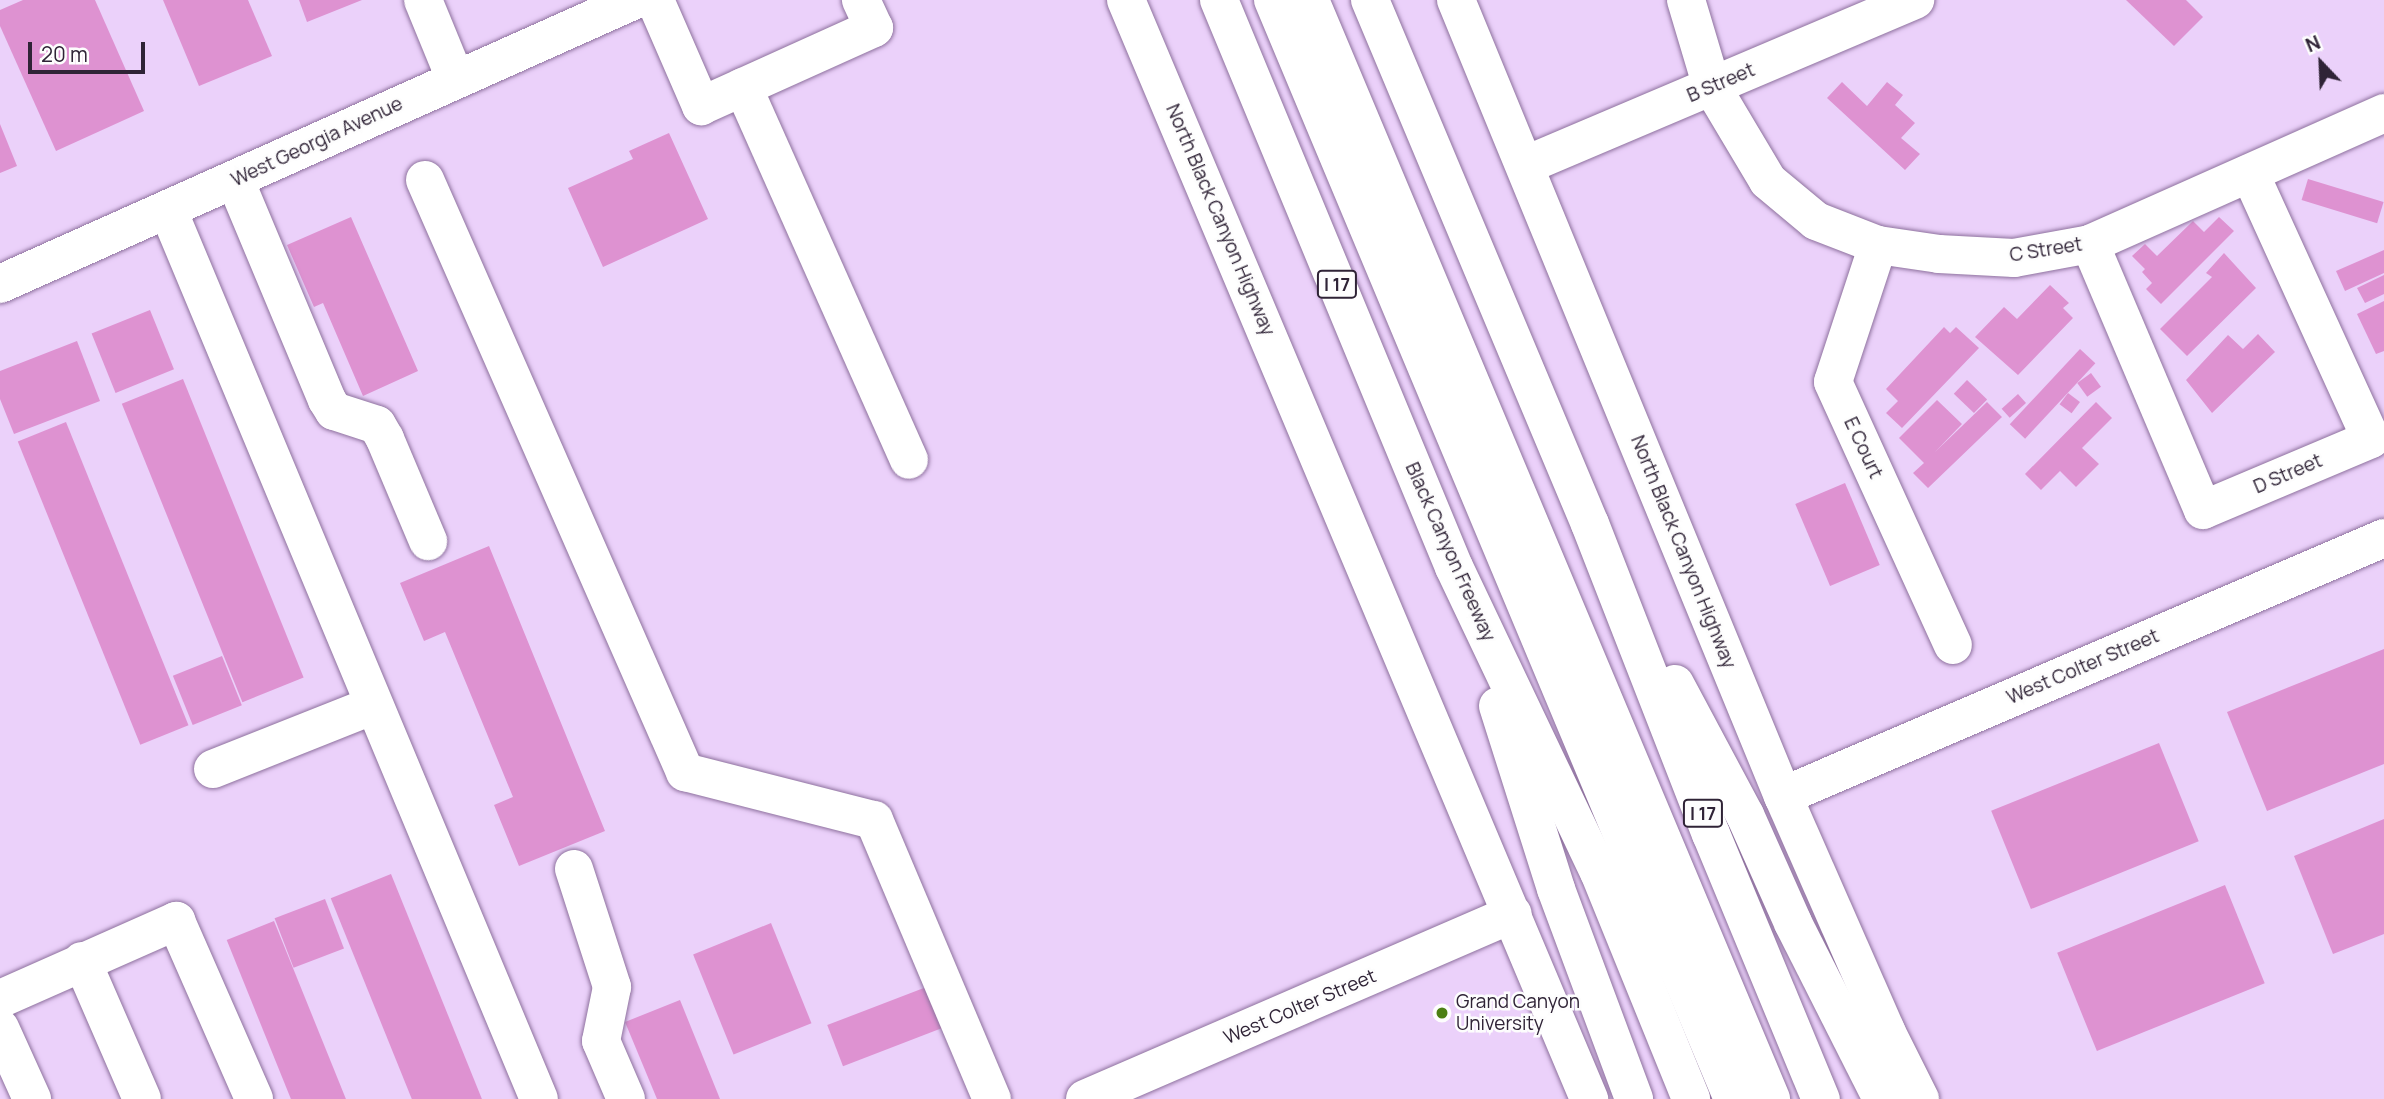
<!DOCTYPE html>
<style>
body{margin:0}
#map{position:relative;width:2384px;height:1099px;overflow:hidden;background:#ebd1fa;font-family:Manrope,sans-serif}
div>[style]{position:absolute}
.building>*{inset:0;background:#de92d1;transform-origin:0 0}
.roads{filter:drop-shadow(0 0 2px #8e719e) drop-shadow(0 0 2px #8e719e)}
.minor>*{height:38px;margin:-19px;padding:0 19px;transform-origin:19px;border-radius:19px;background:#fff}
.major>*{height:38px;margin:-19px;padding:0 19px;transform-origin:19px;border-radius:19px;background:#fff}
.highway>*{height:38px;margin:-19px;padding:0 19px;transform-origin:19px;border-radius:19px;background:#fff}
.dots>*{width:19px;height:19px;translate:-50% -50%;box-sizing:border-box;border:4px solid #fdfdfd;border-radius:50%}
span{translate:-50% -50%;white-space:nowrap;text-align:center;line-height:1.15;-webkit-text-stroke:5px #fdfdfd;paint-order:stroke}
.shield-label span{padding:2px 5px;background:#fdfdfd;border:2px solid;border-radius:5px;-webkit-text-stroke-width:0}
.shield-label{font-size:18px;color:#2f2336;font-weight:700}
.street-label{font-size:19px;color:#2f2336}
.poi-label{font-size:19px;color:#2f2336}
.left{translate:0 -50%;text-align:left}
.north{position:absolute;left:2286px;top:28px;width:70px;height:70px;-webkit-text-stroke:5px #fdfdfd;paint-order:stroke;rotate:337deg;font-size:19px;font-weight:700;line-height:28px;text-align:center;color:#2f2336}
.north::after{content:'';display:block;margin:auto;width:24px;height:32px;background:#2f2336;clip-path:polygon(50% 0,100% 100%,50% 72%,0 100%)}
.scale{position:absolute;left:28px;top:42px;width:117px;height:32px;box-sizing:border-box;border:4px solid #2f2336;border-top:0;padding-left:9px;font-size:21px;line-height:24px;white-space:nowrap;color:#2f2336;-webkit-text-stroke:5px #fdfdfd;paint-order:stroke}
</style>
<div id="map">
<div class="building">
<i style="clip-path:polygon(23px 0,95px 0,144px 111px,56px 151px,0 26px,0 10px)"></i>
<i style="clip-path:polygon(163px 0,248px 0,272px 56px,199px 86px)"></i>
<i style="clip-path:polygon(299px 0,362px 0,307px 22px)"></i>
<i style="clip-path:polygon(2126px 0,2186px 0,2203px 17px,2174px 46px)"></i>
<i style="clip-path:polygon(1842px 82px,1867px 106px,1887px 82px,1903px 95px,1895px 105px,1915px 123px,1901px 138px,1920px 154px,1905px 170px,1827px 98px)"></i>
<i style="clip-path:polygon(0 124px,17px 166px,0 173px)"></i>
<i style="clip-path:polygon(669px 133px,708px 219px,603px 267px,568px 188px,633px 159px,629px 151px)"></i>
<i style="left:2308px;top:179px;width:79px;height:22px;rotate:17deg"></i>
<i style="clip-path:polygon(351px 217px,418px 371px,363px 396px,323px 303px,314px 307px,287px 245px)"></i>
<i style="clip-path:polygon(2219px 217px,2234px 231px,2161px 304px,2146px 289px,2152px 283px,2142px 272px,2145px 269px,2132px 256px,2145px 244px,2157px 256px,2193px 221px,2204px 232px)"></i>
<i style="clip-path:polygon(2384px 250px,2384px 273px,2345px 291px,2336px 271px)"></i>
<i style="clip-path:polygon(2224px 253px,2256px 288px,2187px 356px,2160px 329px,2212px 277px,2206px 273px)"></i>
<i style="clip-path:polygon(2384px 275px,2384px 294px,2365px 303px,2357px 288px)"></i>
<i style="clip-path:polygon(2050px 285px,2069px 303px,2063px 308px,2073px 318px,2018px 375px,1975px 337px,2004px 307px,2017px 319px)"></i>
<i style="clip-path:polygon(2384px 301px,2384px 351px,2376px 354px,2357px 314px)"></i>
<i style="left:150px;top:310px;width:64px;height:63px;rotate:68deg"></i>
<i style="clip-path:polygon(1944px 327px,1950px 333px,1956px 327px,1979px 348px,1902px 428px,1886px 413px,1898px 401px,1886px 389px)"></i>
<i style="clip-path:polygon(2258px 334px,2275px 352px,2212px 413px,2186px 380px,2228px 335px,2243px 349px)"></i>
<i style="clip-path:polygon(77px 341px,100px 401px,14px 434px,0 399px,0 371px)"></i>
<i style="left:2080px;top:349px;width:21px;height:103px;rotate:43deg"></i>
<i style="left:2091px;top:373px;width:17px;height:17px;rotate:54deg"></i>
<i style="left:183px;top:379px;width:322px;height:66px;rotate:68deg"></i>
<i style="left:1967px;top:380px;width:28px;height:19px;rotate:44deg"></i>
<i style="left:2068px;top:393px;width:15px;height:14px;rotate:37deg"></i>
<i style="left:2018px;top:394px;width:12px;height:22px;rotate:48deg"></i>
<i style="clip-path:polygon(1937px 400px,1962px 424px,1935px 452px,1987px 402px,2002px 417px,1928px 488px,1913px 473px,1924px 463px,1899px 438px)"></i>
<i style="clip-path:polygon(2096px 402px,2112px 418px,2082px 448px,2099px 464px,2076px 487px,2060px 471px,2041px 490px,2025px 474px)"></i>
<i style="left:66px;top:422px;width:327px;height:52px;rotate:68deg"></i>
<i style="left:1845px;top:483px;width:89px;height:54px;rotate:67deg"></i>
<i style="clip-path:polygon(489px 546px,605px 831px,519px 866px,494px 805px,513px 797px,445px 632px,424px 641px,400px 583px)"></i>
<i style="clip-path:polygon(2384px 649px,2384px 764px,2267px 811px,2227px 712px)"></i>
<i style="left:222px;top:656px;width:53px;height:53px;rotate:68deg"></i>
<i style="left:2159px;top:743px;width:106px;height:181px;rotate:68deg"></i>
<i style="clip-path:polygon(2384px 819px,2384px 934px,2333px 954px,2294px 856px)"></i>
<i style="left:391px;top:874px;width:243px;height:65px;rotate:68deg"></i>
<i style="left:2225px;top:885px;width:106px;height:181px;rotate:68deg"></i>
<i style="left:325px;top:899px;width:53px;height:54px;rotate:69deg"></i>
<i style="left:274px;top:921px;width:192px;height:51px;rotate:68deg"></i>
<i style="left:771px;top:923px;width:108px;height:84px;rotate:68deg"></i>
<i style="left:929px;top:986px;width:44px;height:109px;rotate:69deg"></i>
<i style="clip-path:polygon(680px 1000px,720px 1099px,657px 1099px,625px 1022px)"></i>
</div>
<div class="roads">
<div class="minor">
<i style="left:423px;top:0;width:84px;rotate:67.7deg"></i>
<i style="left:655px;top:0;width:116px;rotate:66.5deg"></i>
<i style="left:701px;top:106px;width:190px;rotate:-24.3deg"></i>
<i style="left:874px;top:28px;width:31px;rotate:-115deg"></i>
<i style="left:1686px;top:0;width:91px;rotate:73.4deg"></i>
<i style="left:1712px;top:87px;width:109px;rotate:59.2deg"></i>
<i style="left:1768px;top:181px;width:62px;rotate:39.8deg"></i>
<i style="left:1816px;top:221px;width:66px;rotate:21.2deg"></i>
<i style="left:1878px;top:245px;width:62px;rotate:8.4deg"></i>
<i style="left:1939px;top:254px;width:75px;rotate:3.1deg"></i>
<i style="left:2014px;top:258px;width:77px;rotate:-10.4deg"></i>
<i style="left:2090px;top:244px;width:322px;rotate:-24deg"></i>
<i style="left:743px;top:87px;width:408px;rotate:66deg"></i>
<i style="left:1526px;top:165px;width:423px;rotate:-23deg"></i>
<i style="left:235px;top:180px;width:238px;rotate:67.3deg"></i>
<i style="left:327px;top:400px;width:13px;rotate:58deg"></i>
<i style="left:334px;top:411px;width:45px;rotate:18deg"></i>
<i style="left:377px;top:425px;width:16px;rotate:60deg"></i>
<i style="left:385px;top:439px;width:111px;rotate:67.1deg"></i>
<i style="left:425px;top:180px;width:647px;rotate:66.29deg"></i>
<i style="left:685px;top:772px;width:195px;rotate:14.3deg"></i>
<i style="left:874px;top:820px;width:303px;rotate:67.1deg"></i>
<i style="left:168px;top:210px;width:963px;rotate:67.35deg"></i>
<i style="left:2090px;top:244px;width:289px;rotate:67deg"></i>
<i style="left:2203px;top:510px;width:182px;rotate:-22.9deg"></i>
<i style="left:2371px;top:439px;width:292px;rotate:-114.5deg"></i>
<i style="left:1878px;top:245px;width:144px;rotate:108.2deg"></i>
<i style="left:1833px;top:382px;width:289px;rotate:65.5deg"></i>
<i style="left:0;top:284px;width:696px;rotate:-24.1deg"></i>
<i style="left:213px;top:769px;width:173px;rotate:-21.7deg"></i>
<i style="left:1783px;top:796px;width:654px;rotate:-23.23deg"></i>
<i style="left:574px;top:869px;width:124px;rotate:72.1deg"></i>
<i style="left:612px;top:987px;width:55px;rotate:101.5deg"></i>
<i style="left:601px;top:1041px;width:63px;rotate:66.7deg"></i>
<i style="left:82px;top:961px;width:150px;rotate:66.5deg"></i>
<i style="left:0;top:999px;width:193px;rotate:-23.9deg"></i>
<i style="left:176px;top:921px;width:194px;rotate:66.3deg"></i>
<i style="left:0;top:1028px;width:78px;rotate:65.7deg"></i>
<i style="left:1085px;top:1099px;width:466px;rotate:-23.4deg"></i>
</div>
<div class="major">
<i style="left:1126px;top:0;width:1193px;rotate:67.15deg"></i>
<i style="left:1456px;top:0;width:861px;rotate:67.67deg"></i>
<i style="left:1783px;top:796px;width:257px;rotate:66.3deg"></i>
<i style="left:1886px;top:1031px;width:76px;rotate:63.4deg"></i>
</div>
<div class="highway">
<i style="left:1219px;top:0;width:614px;rotate:67.49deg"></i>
<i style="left:1454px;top:567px;width:338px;rotate:64.6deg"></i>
<i style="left:1599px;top:872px;width:245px;rotate:67.9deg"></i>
<i style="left:1273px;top:0;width:1191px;rotate:67.29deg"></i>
<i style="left:1310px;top:0;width:1192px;rotate:67.24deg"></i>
<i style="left:1370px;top:0;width:568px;rotate:67.23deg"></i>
<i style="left:1590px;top:524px;width:333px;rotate:68.7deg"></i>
<i style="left:1711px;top:834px;width:287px;rotate:67.5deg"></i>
<i style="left:1675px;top:684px;width:149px;rotate:61.9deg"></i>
<i style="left:1745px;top:815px;width:118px;rotate:66deg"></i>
<i style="left:1793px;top:923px;width:197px;rotate:63.2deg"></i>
<i style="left:1498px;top:706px;width:192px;rotate:72.4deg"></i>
<i style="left:1556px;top:889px;width:224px;rotate:69.6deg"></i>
</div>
</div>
<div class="dots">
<i style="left:1442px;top:1013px;background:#4b7f13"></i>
</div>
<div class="shield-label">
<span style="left:1337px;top:284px">I 17</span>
<span style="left:1703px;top:813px">I 17</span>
</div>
<div class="street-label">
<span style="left:1721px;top:83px;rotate:-23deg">B Street</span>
<span style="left:317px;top:142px;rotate:-25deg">West Georgia Avenue</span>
<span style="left:1220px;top:220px;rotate:67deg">North Black Canyon Highway</span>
<span style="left:2046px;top:250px;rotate:-9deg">C Street</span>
<span style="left:1863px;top:448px;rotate:65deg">E Court</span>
<span style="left:2288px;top:474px;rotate:-23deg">D Street</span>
<span style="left:1450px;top:552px;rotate:66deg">Black Canyon Freeway</span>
<span style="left:1683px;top:552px;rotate:68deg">North Black Canyon Highway</span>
<span style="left:2083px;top:667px;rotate:-23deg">West Colter Street</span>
<span style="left:1300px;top:1007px;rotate:-23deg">West Colter Street</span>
</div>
<div class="poi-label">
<span class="left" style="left:1456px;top:1013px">Grand Canyon<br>University</span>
</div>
<div class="north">N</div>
<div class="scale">20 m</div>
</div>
